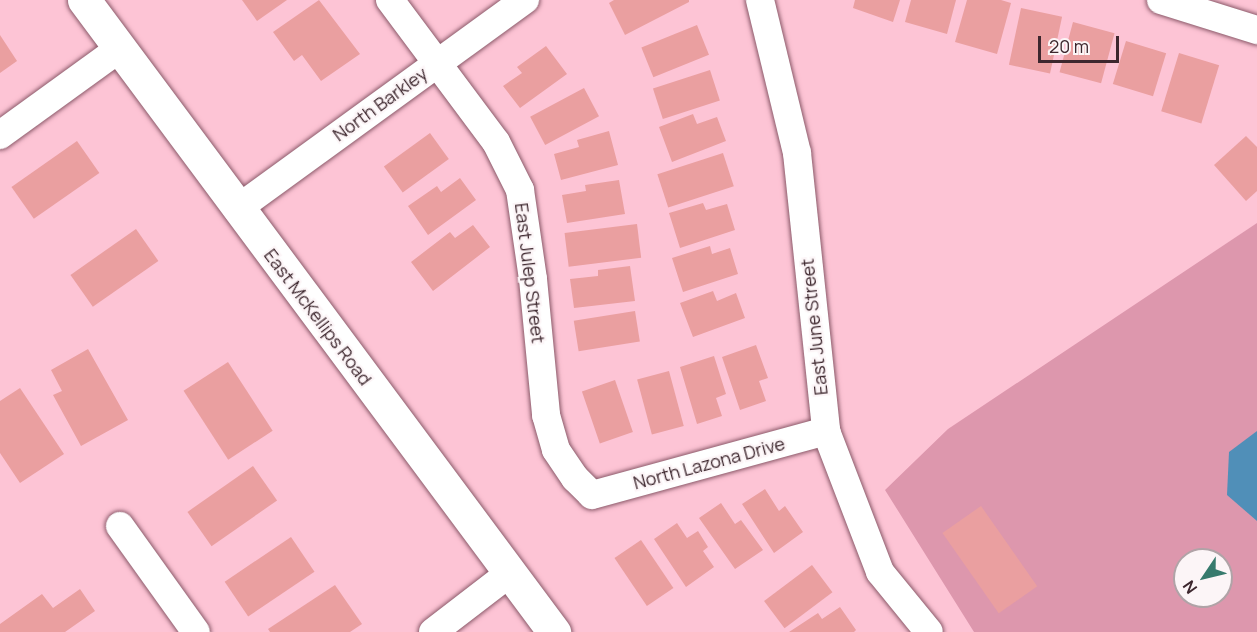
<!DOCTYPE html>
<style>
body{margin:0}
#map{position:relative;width:1257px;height:632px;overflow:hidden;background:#fdc4d5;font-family:Manrope,sans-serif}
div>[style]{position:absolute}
.green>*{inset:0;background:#dd97ad}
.water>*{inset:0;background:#508fb8}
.building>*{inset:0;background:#ea9fa0;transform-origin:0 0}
.roads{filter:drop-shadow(0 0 2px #8b5a6a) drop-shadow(0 0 2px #8b5a6a)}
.minor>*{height:28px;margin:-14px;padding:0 14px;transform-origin:14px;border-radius:14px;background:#fff}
.primary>*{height:33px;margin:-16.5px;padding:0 16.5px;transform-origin:16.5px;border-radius:16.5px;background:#fff}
span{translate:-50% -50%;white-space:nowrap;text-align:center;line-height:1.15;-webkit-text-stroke:4.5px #fcf5f7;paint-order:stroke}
.street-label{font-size:18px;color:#3d272e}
.north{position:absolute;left:1173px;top:548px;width:60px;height:60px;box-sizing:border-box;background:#fcf5f7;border:2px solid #b0a3a7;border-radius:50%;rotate:235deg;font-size:16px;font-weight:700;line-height:24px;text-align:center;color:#3d272e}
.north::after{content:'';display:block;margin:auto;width:21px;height:27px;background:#377a6d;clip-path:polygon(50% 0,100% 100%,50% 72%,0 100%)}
.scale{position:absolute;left:1038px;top:36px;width:81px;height:27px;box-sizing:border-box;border:3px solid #3d272e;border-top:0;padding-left:8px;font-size:18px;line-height:21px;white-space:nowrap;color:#3d272e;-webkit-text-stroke:4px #fcf5f7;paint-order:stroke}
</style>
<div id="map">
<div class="green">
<i style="clip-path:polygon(evenodd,1257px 223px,1257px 632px,974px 632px,885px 490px,948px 429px,1257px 223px,1185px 560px,1221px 560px,1221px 596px,1185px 596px,1185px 560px)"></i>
</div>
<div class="water">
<i style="clip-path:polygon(1257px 431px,1257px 521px,1227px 495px,1229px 452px)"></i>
</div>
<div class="building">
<i style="clip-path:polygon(242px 0,287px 0,257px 21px)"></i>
<i style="clip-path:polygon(319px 0,360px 54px,321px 81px,302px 55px,294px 61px,273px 32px)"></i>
<i style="clip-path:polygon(614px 0,689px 0,689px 2px,625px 35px,609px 3px)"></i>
<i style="clip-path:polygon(855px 0,900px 0,893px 22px,853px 8px)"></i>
<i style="clip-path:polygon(911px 0,956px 0,947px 34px,905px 22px)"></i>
<i style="clip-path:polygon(967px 0,1001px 0,1011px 3px,997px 54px,955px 42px)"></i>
<i style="left:1021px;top:8px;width:42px;height:58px;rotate:12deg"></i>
<i style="left:1073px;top:22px;width:43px;height:52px;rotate:15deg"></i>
<i style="left:697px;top:25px;width:32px;height:60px;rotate:68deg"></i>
<i style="clip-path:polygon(0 35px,17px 61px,0 73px)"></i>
<i style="left:1126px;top:41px;width:42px;height:45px;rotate:17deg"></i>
<i style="clip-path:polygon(546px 46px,567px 74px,520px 108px,503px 86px,522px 73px,517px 67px)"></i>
<i style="left:1179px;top:53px;width:42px;height:61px;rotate:17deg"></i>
<i style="left:710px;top:70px;width:32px;height:60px;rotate:72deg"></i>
<i style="left:584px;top:88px;width:32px;height:61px;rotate:62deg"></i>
<i style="clip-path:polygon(693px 114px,697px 124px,717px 117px,726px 141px,672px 162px,659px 127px)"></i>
<i style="clip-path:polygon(609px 131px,618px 165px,561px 180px,554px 154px,579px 147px,577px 140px)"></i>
<i style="left:430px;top:133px;width:32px;height:57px;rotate:54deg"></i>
<i style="clip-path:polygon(1246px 136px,1257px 147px,1257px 191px,1246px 201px,1214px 165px)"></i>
<i style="left:77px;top:141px;width:39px;height:80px;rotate:55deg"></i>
<i style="left:723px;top:153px;width:35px;height:69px;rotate:72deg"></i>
<i style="clip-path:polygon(460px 178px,476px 200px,428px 235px,408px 206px,437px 186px,441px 192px)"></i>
<i style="clip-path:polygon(619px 180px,625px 214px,567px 223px,562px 195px,586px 191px,585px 185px)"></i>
<i style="clip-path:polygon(703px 203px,706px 210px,727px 204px,735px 230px,680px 248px,669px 213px)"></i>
<i style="left:637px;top:224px;width:34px;height:73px;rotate:83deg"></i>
<i style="clip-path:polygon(473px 225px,490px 247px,433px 291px,411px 262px,450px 232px,455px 238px)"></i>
<i style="left:136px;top:229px;width:39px;height:80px;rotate:55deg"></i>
<i style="clip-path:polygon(710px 246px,712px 254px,730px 248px,738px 274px,683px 292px,672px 258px)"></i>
<i style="clip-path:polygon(630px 266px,635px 301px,574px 308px,570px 279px,598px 276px,598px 270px)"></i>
<i style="clip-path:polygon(713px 291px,717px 301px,736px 293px,745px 318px,693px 337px,680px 303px)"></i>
<i style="left:635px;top:311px;width:31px;height:62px;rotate:81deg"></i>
<i style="clip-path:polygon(756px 345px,768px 378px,759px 381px,766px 401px,740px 410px,722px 357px)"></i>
<i style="clip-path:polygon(88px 349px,128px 420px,81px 446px,53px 395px,62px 391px,51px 370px)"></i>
<i style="clip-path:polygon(714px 356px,726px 394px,716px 398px,722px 416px,697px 424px,680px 367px)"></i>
<i style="left:228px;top:362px;width:82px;height:53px;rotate:57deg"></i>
<i style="left:669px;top:371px;width:57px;height:33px;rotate:75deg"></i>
<i style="left:615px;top:380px;width:55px;height:35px;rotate:71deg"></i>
<i style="clip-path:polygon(20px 388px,64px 454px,20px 483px,0 453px,0 401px)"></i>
<i style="left:253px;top:466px;width:42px;height:80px;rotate:55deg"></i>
<i style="clip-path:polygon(765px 489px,779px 511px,785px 506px,803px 532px,774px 553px,742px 504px)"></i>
<i style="clip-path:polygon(721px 503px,735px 524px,741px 520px,763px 550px,735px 569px,699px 518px)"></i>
<i style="left:981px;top:506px;width:98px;height:47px;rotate:55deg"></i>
<i style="clip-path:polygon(677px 523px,687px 538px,698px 531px,708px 547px,703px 551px,714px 567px,686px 587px,654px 539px)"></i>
<i style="left:291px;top:537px;width:42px;height:80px;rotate:56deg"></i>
<i style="left:641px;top:540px;width:58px;height:32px;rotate:56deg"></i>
<i style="left:812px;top:565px;width:34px;height:60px;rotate:53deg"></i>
<i style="clip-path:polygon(335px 585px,362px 624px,350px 632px,270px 632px,268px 629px)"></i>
<i style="clip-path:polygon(80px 589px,95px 611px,65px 632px,0 632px,0 624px,42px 594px,53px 608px)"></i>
<i style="clip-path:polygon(840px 607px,856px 630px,854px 632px,789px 632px,818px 613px,822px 619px)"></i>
</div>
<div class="roads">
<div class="minor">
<i style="left:390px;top:0;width:177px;rotate:53.3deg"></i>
<i style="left:496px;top:142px;width:54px;rotate:63.4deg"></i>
<i style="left:520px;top:190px;width:90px;rotate:81.7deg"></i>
<i style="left:533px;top:279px;width:137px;rotate:84.5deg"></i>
<i style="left:546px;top:415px;width:36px;rotate:74deg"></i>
<i style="left:556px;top:450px;width:34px;rotate:56deg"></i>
<i style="left:575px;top:478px;width:24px;rotate:45deg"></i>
<i style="left:592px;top:495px;width:243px;rotate:-15.3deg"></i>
<i style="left:760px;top:0;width:157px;rotate:76.4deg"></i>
<i style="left:797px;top:153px;width:280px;rotate:84deg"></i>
<i style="left:826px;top:431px;width:151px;rotate:69deg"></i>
<i style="left:880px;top:572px;width:77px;rotate:50.8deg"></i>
<i style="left:1161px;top:0;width:101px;rotate:17.4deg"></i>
<i style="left:0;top:135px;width:147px;rotate:-35.9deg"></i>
<i style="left:237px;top:209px;width:356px;rotate:-36deg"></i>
<i style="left:120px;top:526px;width:130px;rotate:54.4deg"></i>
<i style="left:433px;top:632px;width:97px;rotate:-37.5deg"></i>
</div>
<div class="primary">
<i style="left:84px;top:0;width:788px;rotate:53.36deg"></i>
</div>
</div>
<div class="street-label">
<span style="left:380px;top:104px;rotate:-36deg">North Barkley</span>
<span style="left:530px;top:273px;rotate:83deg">East Julep Street</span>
<span style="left:318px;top:317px;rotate:53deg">East McKellips Road</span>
<span style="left:814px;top:327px;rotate:-96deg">East June Street</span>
<span style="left:709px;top:463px;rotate:-15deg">North Lazona Drive</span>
</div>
<div class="north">N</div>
<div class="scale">20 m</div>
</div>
